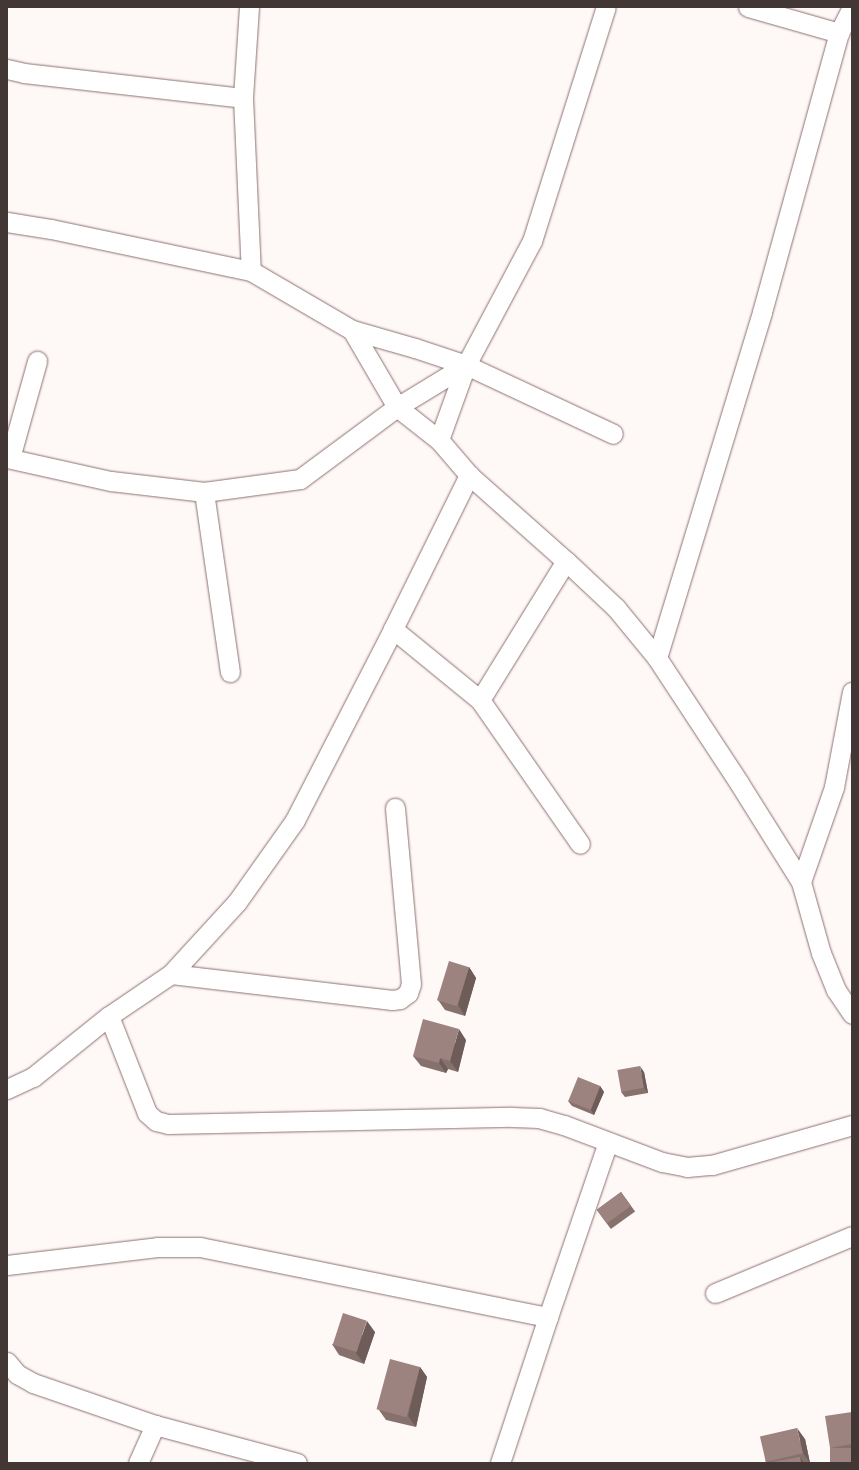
<!DOCTYPE html>
<style>
body{margin:0}
#map{position:relative;width:859px;height:1470px;overflow:hidden;background:#fef8f7;font-family:Mulish,sans-serif}
div>[style]{position:absolute}
.roads{filter:drop-shadow(0 0 1px #8c726e) drop-shadow(0 0 1px #8c726e)}
.minor>*{height:19px;margin:-9.5px;padding:0 9.5px;transform-origin:9.5px;border-radius:9.5px;background:#fff}
.wall>*{inset:0;background:#87716d;transform-origin:0 0}
.shaded-wall>*{inset:0;background:#6e5c59}
.building>*{inset:0;background:#9d837f;transform-origin:0 0}
span{translate:-50% -50%;white-space:nowrap;text-align:center;line-height:1.15;-webkit-text-stroke:3px #fff;paint-order:stroke}
.frame{position:absolute;inset:0;border:8px solid #433736;pointer-events:none}
</style>
<div id="map">
<div class="roads">
<div class="minor">
<i style="left:249px;top:7px;width:91px;rotate:93.8deg"></i>
<i style="left:243px;top:98px;width:173px;rotate:87.4deg"></i>
<i style="left:748px;top:7px;width:95px;rotate:15.9deg"></i>
<i style="left:7px;top:69px;width:17px;rotate:13deg"></i>
<i style="left:24px;top:73px;width:220px;rotate:6.5deg"></i>
<i style="left:7px;top:222px;width:45px;rotate:9deg"></i>
<i style="left:51px;top:229px;width:204px;rotate:11.9deg"></i>
<i style="left:251px;top:271px;width:117px;rotate:30.3deg"></i>
<i style="left:352px;top:330px;width:66px;rotate:15.9deg"></i>
<i style="left:415px;top:348px;width:54px;rotate:18.4deg"></i>
<i style="left:466px;top:365px;width:162px;rotate:25.1deg"></i>
<i style="left:352px;top:330px;width:89px;rotate:59.7deg"></i>
<i style="left:397px;top:407px;width:53px;rotate:38.2deg"></i>
<i style="left:439px;top:440px;width:46px;rotate:49.4deg"></i>
<i style="left:469px;top:475px;width:130px;rotate:41.6deg"></i>
<i style="left:566px;top:561px;width:69px;rotate:43.2deg"></i>
<i style="left:616px;top:608px;width:65px;rotate:50.6deg"></i>
<i style="left:657px;top:658px;width:149px;rotate:56.7deg"></i>
<i style="left:739px;top:783px;width:117px;rotate:57.9deg"></i>
<i style="left:801px;top:882px;width:74px;rotate:74.3deg"></i>
<i style="left:821px;top:953px;width:40px;rotate:68deg"></i>
<i style="left:836px;top:990px;width:29px;rotate:56deg"></i>
<i style="left:439px;top:440px;width:80px;rotate:-70.2deg"></i>
<i style="left:466px;top:365px;width:140px;rotate:-62deg"></i>
<i style="left:532px;top:241px;width:245px;rotate:-72.5deg"></i>
<i style="left:7px;top:458px;width:107px;rotate:12.5deg"></i>
<i style="left:111px;top:481px;width:94px;rotate:6.7deg"></i>
<i style="left:204px;top:492px;width:97px;rotate:-7.7deg"></i>
<i style="left:300px;top:479px;width:121px;rotate:-36.6deg"></i>
<i style="left:397px;top:407px;width:81px;rotate:-31.3deg"></i>
<i style="left:10px;top:458px;width:101px;rotate:-74.4deg"></i>
<i style="left:204px;top:492px;width:182px;rotate:81.8deg"></i>
<i style="left:393px;top:629px;width:112px;rotate:39.2deg"></i>
<i style="left:480px;top:700px;width:175px;rotate:55.2deg"></i>
<i style="left:657px;top:658px;width:362px;rotate:-73.1deg"></i>
<i style="left:762px;top:312px;width:289px;rotate:-74.6deg"></i>
<i style="left:839px;top:33px;width:29px;rotate:-63deg"></i>
<i style="left:480px;top:700px;width:163px;rotate:-58.3deg"></i>
<i style="left:801px;top:882px;width:101px;rotate:-70.8deg"></i>
<i style="left:834px;top:787px;width:97px;rotate:-79.3deg"></i>
<i style="left:171px;top:974px;width:223px;rotate:6.7deg"></i>
<i style="left:392px;top:1000px;width:8px;rotate:-7deg"></i>
<i style="left:400px;top:999px;width:10px;rotate:-37deg"></i>
<i style="left:408px;top:993px;width:9px;rotate:-72deg"></i>
<i style="left:411px;top:984px;width:177px;rotate:-95.2deg"></i>
<i style="left:109px;top:1016px;width:104px;rotate:68.6deg"></i>
<i style="left:147px;top:1113px;width:12px;rotate:42deg"></i>
<i style="left:156px;top:1121px;width:12px;rotate:14deg"></i>
<i style="left:168px;top:1124px;width:344px;rotate:-1.2deg"></i>
<i style="left:512px;top:1117px;width:27px;rotate:2deg"></i>
<i style="left:539px;top:1118px;width:26px;rotate:16deg"></i>
<i style="left:564px;top:1125px;width:105px;rotate:20.7deg"></i>
<i style="left:662px;top:1162px;width:25px;rotate:11deg"></i>
<i style="left:687px;top:1167px;width:25px;rotate:-5deg"></i>
<i style="left:712px;top:1165px;width:146px;rotate:-15.9deg"></i>
<i style="left:7px;top:1089px;width:29px;rotate:-25deg"></i>
<i style="left:33px;top:1077px;width:97px;rotate:-38.8deg"></i>
<i style="left:109px;top:1016px;width:75px;rotate:-34.1deg"></i>
<i style="left:171px;top:974px;width:98px;rotate:-47.5deg"></i>
<i style="left:237px;top:902px;width:100px;rotate:-54.7deg"></i>
<i style="left:295px;top:820px;width:215px;rotate:-62.8deg"></i>
<i style="left:393px;top:629px;width:172px;rotate:-63.7deg"></i>
<i style="left:7px;top:1265px;width:151px;rotate:-6.8deg"></i>
<i style="left:157px;top:1247px;width:43px"></i>
<i style="left:200px;top:1247px;width:355px;rotate:11.4deg"></i>
<i style="left:715px;top:1293px;width:148px;rotate:-22.6deg"></i>
<i style="left:7px;top:1362px;width:16px;rotate:50deg"></i>
<i style="left:17px;top:1374px;width:18px;rotate:29deg"></i>
<i style="left:33px;top:1383px;width:129px;rotate:19deg"></i>
<i style="left:155px;top:1425px;width:147px;rotate:15deg"></i>
<i style="left:138px;top:1463px;width:42px;rotate:-65.9deg"></i>
<i style="left:500px;top:1463px;width:154px;rotate:-71.8deg"></i>
<i style="left:548px;top:1317px;width:185px;rotate:-71.1deg"></i>
</div>
</div>
<div class="wall">
<i style="clip-path:polygon(469px 967px,476px 978px,465px 1016px,445px 1010px,438px 1000px)"></i>
<i style="clip-path:polygon(466px 1040px,458px 1072px,448px 1069px,446px 1073px,421px 1066px,413px 1056px)"></i>
<i style="clip-path:polygon(644px 1072px,648px 1093px,625px 1097px,621px 1092px)"></i>
<i style="clip-path:polygon(600px 1086px,604px 1092px,594px 1115px,572px 1106px,568px 1101px)"></i>
<i style="left:621px;top:1192px;width:24px;height:30px;rotate:54deg"></i>
<i style="clip-path:polygon(375px 1332px,364px 1364px,339px 1355px,332px 1344px)"></i>
<i style="clip-path:polygon(420px 1367px,427px 1377px,416px 1427px,386px 1420px,379px 1410px)"></i>
<i style="clip-path:polygon(852px 1412px,852px 1463px,831px 1449px,830px 1448px)"></i>
<i style="clip-path:polygon(805px 1439px,810px 1463px,766px 1463px,767px 1463px,765px 1460px)"></i>
</div>
<div class="shaded-wall">
<i style="clip-path:polygon(469px 967px,476px 978px,465px 1016px,458px 1005px)"></i>
<i style="clip-path:polygon(459px 1029px,466px 1040px,458px 1072px,450px 1061px)"></i>
<i style="clip-path:polygon(440px 1058px,448px 1069px,446px 1073px,439px 1063px)"></i>
<i style="clip-path:polygon(640px 1066px,644px 1072px,648px 1093px,644px 1088px)"></i>
<i style="clip-path:polygon(600px 1086px,604px 1092px,594px 1115px,591px 1110px)"></i>
<i style="clip-path:polygon(367px 1321px,375px 1332px,364px 1364px,356px 1353px)"></i>
<i style="clip-path:polygon(420px 1367px,427px 1377px,416px 1427px,408px 1416px)"></i>
<i style="clip-path:polygon(797px 1428px,805px 1439px,810px 1463px,803px 1453px)"></i>
<i style="clip-path:polygon(800px 1457px,804px 1463px,801px 1463px)"></i>
</div>
<div class="building">
<i style="left:449px;top:961px;width:21px;height:41px;rotate:17deg"></i>
<i style="clip-path:polygon(423px 1019px,459px 1029px,450px 1061px,440px 1058px,439px 1063px,413px 1056px)"></i>
<i style="left:640px;top:1066px;width:22px;height:23px;rotate:80deg"></i>
<i style="left:578px;top:1077px;width:24px;height:26px;rotate:22deg"></i>
<i style="left:621px;top:1192px;width:17px;height:30px;rotate:54deg"></i>
<i style="left:343px;top:1313px;width:25px;height:33px;rotate:18deg"></i>
<i style="left:390px;top:1359px;width:31px;height:52px;rotate:15deg"></i>
<i style="clip-path:polygon(852px 1412px,852px 1444px,830px 1448px,825px 1416px)"></i>
<i style="left:797px;top:1428px;width:26px;height:38px;rotate:77deg"></i>
<i style="left:852px;top:1448px;width:15px;height:22px;rotate:90deg"></i>
<i style="clip-path:polygon(800px 1457px,801px 1463px,766px 1463px)"></i>
</div>
<div class="frame"></div>
</div>
